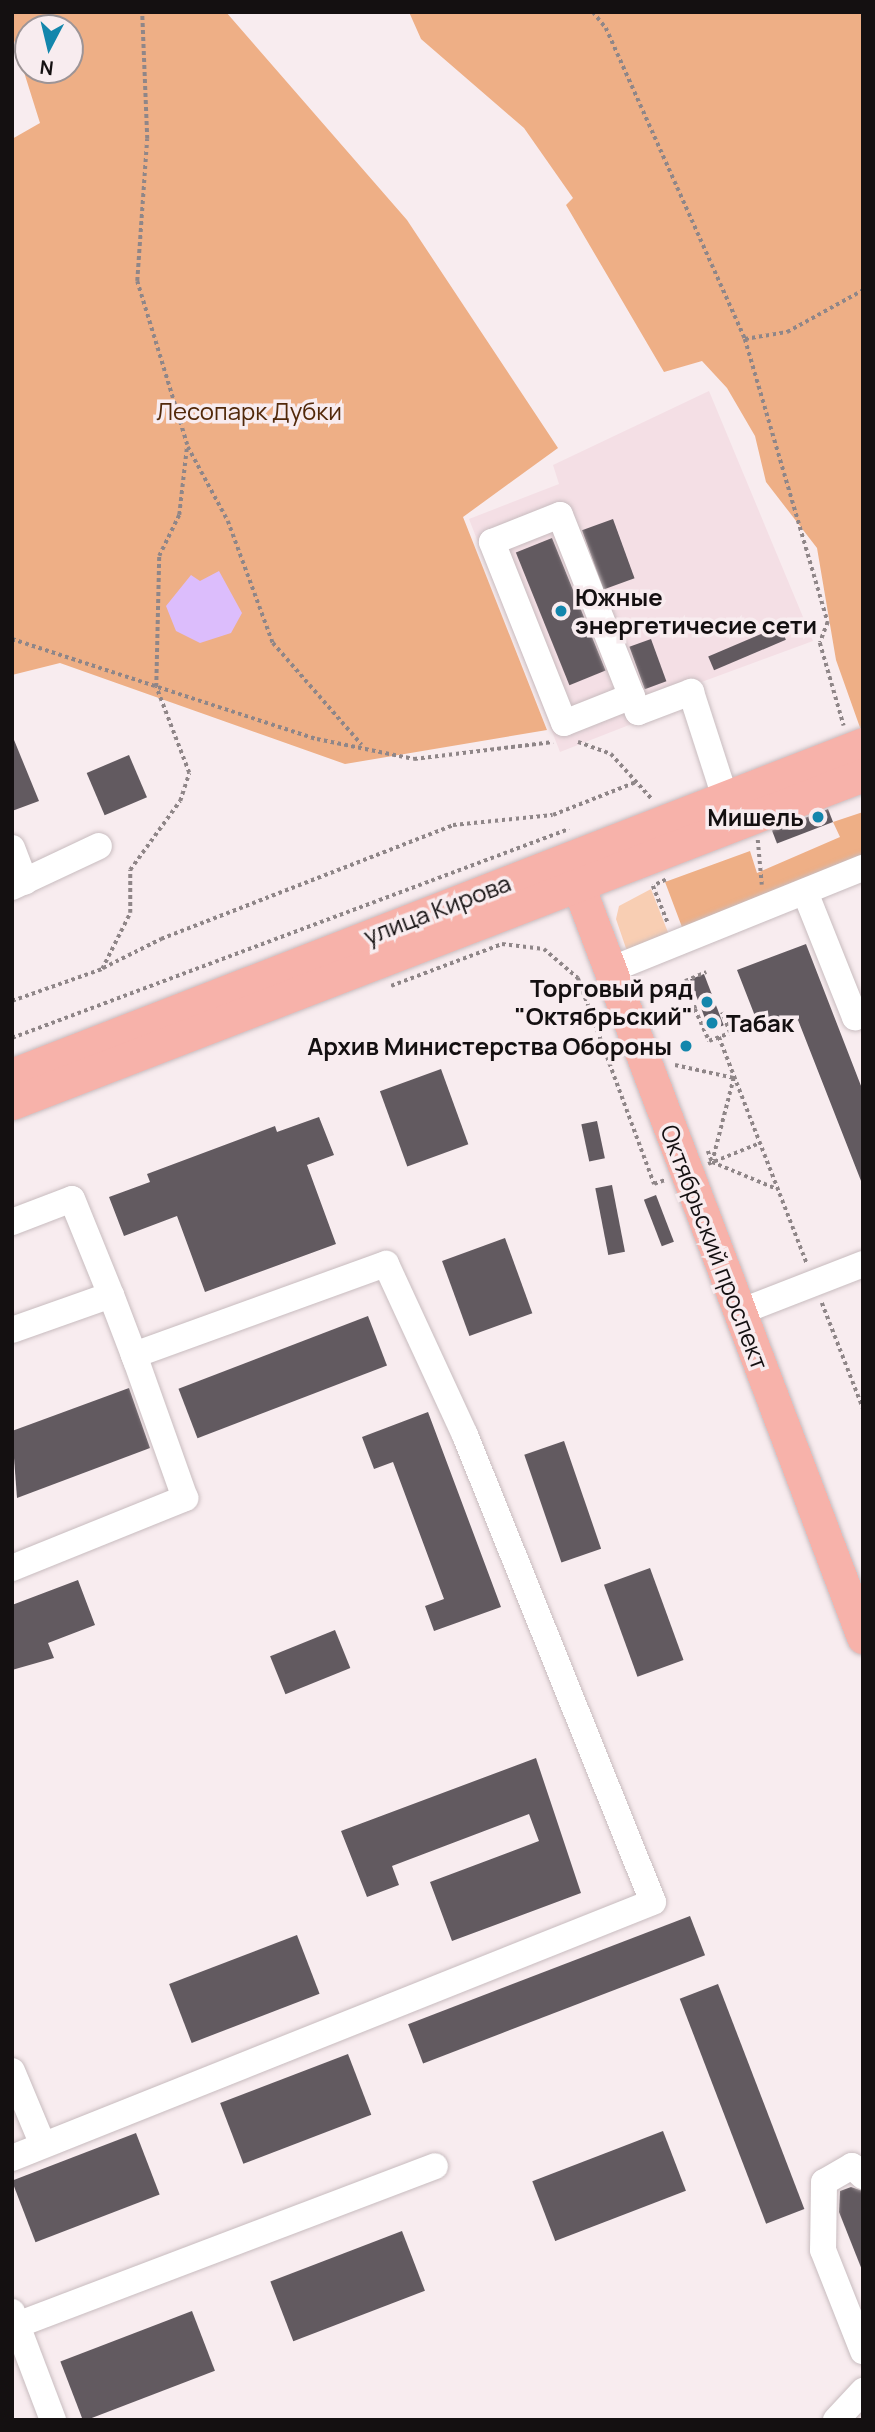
<!DOCTYPE html>
<meta charset="utf-8">
<style>
body{margin:0}
#map{position:relative;width:875px;height:2432px;overflow:hidden;background:#f8ecef;font-family:Manrope,sans-serif}
div>[style]{position:absolute}
.built>*{inset:0;background:#f4dfe5}
.green>*{inset:0;background:#f8ceb3}
.forest>*{inset:0;background:#eeaf86}
.water>*{inset:0;background:#dcbdfc}
.building>*{inset:0;background:#625a60;transform-origin:0 0}
.path>*{height:3.5px;margin-top:-1.75px;transform-origin:0;background:repeating-linear-gradient(90deg,#8f8688 0 3.5px,transparent 0 7px)}
.roads{filter:drop-shadow(0 0 2px #c8bcbf) drop-shadow(0 0 2px #c8bcbf)}
.minor>*{height:26px;margin:-13px;padding:0 13px;transform-origin:13px;border-radius:13px;background:#fff}
.major>*{height:33px;margin:-16.5px;padding:0 16.5px;transform-origin:16.5px;border-radius:16.5px;background:#f7b2aa}
.dots>*{width:19px;height:19px;translate:-50% -50%;box-sizing:border-box;border:4px solid #f8ecef;border-radius:50%}
span{translate:-50% -50%;white-space:nowrap;text-align:center;line-height:1.15;-webkit-text-stroke:7px #f8ecef;paint-order:stroke}
.park-label{font-size:24px;color:#52290a}
.poi-label{font-size:24px;color:#141011;font-weight:700}
.left{translate:0 -50%;text-align:left}
.right{translate:-100% -50%;text-align:right}
.street-label{font-size:24px;color:#141011}
.frame{position:absolute;inset:0;border:14px solid #141011;pointer-events:none}
.north{position:absolute;left:14px;top:14px;width:70px;height:70px;box-sizing:border-box;background:#f8ecef;border:2px solid #9d9496;border-radius:50%;rotate:187deg;font-size:19px;font-weight:700;line-height:28px;text-align:center;color:#141011}
.north::after{content:'';display:block;margin:auto;width:24px;height:32px;background:#1386ac;clip-path:polygon(50% 0,100% 100%,50% 72%,0 100%)}
</style>
<div id="map">
<div class="built">
<i style="clip-path:polygon(709px 391px,813px 641px,642px 704px,647px 718px,560px 752px,469px 519px,559px 484px,553px 465px)"></i>
</div>
<div class="green">
<i style="clip-path:polygon(651px 889px,671px 940px,629px 957px,616px 919px,619px 906px)"></i>
</div>
<div class="forest">
<i style="clip-path:polygon(evenodd,12px 12px,226px 12px,407px 220px,558px 448px,463px 517px,547px 730px,345px 764px,60px 663px,12px 675px,12px 139px,40px 123px,12px 34px,12px 12px,28px 28px,70px 28px,70px 70px,28px 70px,28px 28px)"></i>
<i style="clip-path:polygon(409px 12px,863px 12px,863px 736px,836px 660px,817px 548px,766px 482px,755px 436px,727px 388px,702px 361px,664px 372px,566px 205px,573px 198px,524px 128px,421px 39px)"></i>
<i style="clip-path:polygon(863px 812px,863px 861px,685px 935px,665px 882px,750px 851px,757px 873px,840px 837px,833px 822px)"></i>
</div>
<div class="water">
<i style="clip-path:polygon(219px 571px,242px 613px,231px 633px,200px 643px,176px 631px,166px 606px,191px 575px,200px 581px)"></i>
</div>
<div class="building">
<i style="left:613px;top:519px;width:63px;height:33px;rotate:70deg"></i>
<i style="left:552px;top:538px;width:143px;height:39px;rotate:68deg"></i>
<i style="left:780px;top:626px;width:15px;height:78px;rotate:67deg"></i>
<i style="left:651px;top:639px;width:45px;height:23px;rotate:70deg"></i>
<i style="clip-path:polygon(12px 735px,39px 801px,12px 811px)"></i>
<i style="left:129px;top:755px;width:46px;height:46px;rotate:67deg"></i>
<i style="left:828px;top:809px;width:14px;height:60px;rotate:69deg"></i>
<i style="clip-path:polygon(806px 944px,863px 1091px,863px 1186px,798px 1020px,762px 1034px,737px 970px)"></i>
<i style="left:704px;top:974px;width:55px;height:15px;rotate:69deg"></i>
<i style="left:441px;top:1069px;width:80px;height:65px;rotate:70deg"></i>
<i style="clip-path:polygon(319px 1117px,334px 1155px,307px 1165px,336px 1244px,205px 1292px,177px 1216px,124px 1236px,109px 1197px,150px 1182px,147px 1174px,275px 1126px,277px 1132px)"></i>
<i style="left:597px;top:1121px;width:38px;height:16px;rotate:78deg"></i>
<i style="left:612px;top:1185px;width:68px;height:17px;rotate:79deg"></i>
<i style="left:656px;top:1195px;width:50px;height:13px;rotate:69deg"></i>
<i style="left:505px;top:1238px;width:80px;height:67px;rotate:70deg"></i>
<i style="left:368px;top:1316px;width:53px;height:203px;rotate:69deg"></i>
<i style="clip-path:polygon(129px 1388px,150px 1448px,17px 1498px,12px 1431px)"></i>
<i style="clip-path:polygon(428px 1412px,501px 1607px,434px 1631px,425px 1606px,444px 1599px,393px 1462px,374px 1469px,362px 1437px)"></i>
<i style="left:564px;top:1441px;width:114px;height:42px;rotate:71deg"></i>
<i style="left:650px;top:1568px;width:98px;height:49px;rotate:70deg"></i>
<i style="clip-path:polygon(78px 1580px,95px 1625px,48px 1643px,54px 1658px,12px 1670px,12px 1605px)"></i>
<i style="left:335px;top:1630px;width:41px;height:70px;rotate:68deg"></i>
<i style="clip-path:polygon(536px 1758px,581px 1893px,452px 1941px,430px 1882px,539px 1841px,529px 1814px,392px 1866px,399px 1885px,367px 1897px,341px 1831px)"></i>
<i style="left:690px;top:1916px;width:42px;height:302px;rotate:69deg"></i>
<i style="left:297px;top:1935px;width:63px;height:137px;rotate:69deg"></i>
<i style="left:718px;top:1984px;width:241px;height:41px;rotate:69deg"></i>
<i style="left:348px;top:2054px;width:65px;height:137px;rotate:69deg"></i>
<i style="left:663px;top:2131px;width:64px;height:140px;rotate:69deg"></i>
<i style="left:136px;top:2133px;width:66px;height:133px;rotate:69deg"></i>
<i style="clip-path:polygon(851px 2187px,863px 2191px,862px 2270px,839px 2212px,840px 2191px)"></i>
<i style="left:402px;top:2231px;width:64px;height:141px;rotate:69deg"></i>
<i style="left:192px;top:2311px;width:64px;height:141px;rotate:69deg"></i>
</div>
<div class="path">
<i style="left:593px;top:12px;width:21px;rotate:51deg"></i>
<i style="left:606px;top:28px;width:341px;rotate:65.9deg"></i>
<i style="left:745px;top:339px;width:295px;rotate:73.7deg"></i>
<i style="left:828px;top:622px;width:22px;rotate:111deg"></i>
<i style="left:820px;top:643px;width:86px;rotate:73.9deg"></i>
<i style="left:745px;top:339px;width:43px;rotate:-9.5deg"></i>
<i style="left:787px;top:332px;width:87px;rotate:-28.9deg"></i>
<i style="left:188px;top:447px;width:84px;rotate:61.6deg"></i>
<i style="left:228px;top:521px;width:130px;rotate:69.8deg"></i>
<i style="left:273px;top:643px;width:135px;rotate:48.9deg"></i>
<i style="left:12px;top:639px;width:321px;rotate:18.2deg"></i>
<i style="left:317px;top:739px;width:99px;rotate:11.7deg"></i>
<i style="left:414px;top:759px;width:140px;rotate:-7deg"></i>
<i style="left:578px;top:742px;width:35px;rotate:20deg"></i>
<i style="left:611px;top:754px;width:61px;rotate:47.7deg"></i>
<i style="left:758px;top:840px;width:45px;rotate:84.9deg"></i>
<i style="left:666px;top:880px;width:14px;rotate:155deg"></i>
<i style="left:653px;top:886px;width:40px;rotate:68deg"></i>
<i style="left:103px;top:968px;width:65px;rotate:-26.6deg"></i>
<i style="left:161px;top:939px;width:313px;rotate:-21.3deg"></i>
<i style="left:453px;top:825px;width:100px;rotate:-5.7deg"></i>
<i style="left:553px;top:815px;width:89px;rotate:-21.7deg"></i>
<i style="left:391px;top:986px;width:119px;rotate:-20.7deg"></i>
<i style="left:502px;top:944px;width:42px;rotate:6.8deg"></i>
<i style="left:544px;top:949px;width:45px;rotate:40.5deg"></i>
<i style="left:578px;top:978px;width:220px;rotate:69.7deg"></i>
<i style="left:654px;top:1184px;width:12px;rotate:-20deg"></i>
<i style="left:12px;top:1001px;width:96px;rotate:-19.6deg"></i>
<i style="left:102px;top:969px;width:63px;rotate:-63.4deg"></i>
<i style="left:130px;top:913px;width:43px;rotate:-90deg"></i>
<i style="left:130px;top:870px;width:85px;rotate:-54.1deg"></i>
<i style="left:180px;top:801px;width:29px;rotate:-72deg"></i>
<i style="left:189px;top:773px;width:92px;rotate:-111deg"></i>
<i style="left:156px;top:687px;width:131px;rotate:-88.7deg"></i>
<i style="left:159px;top:556px;width:46px;rotate:-64deg"></i>
<i style="left:179px;top:515px;width:70px;rotate:-83.5deg"></i>
<i style="left:187px;top:445px;width:171px;rotate:-107deg"></i>
<i style="left:137px;top:281px;width:142px;rotate:-86deg"></i>
<i style="left:147px;top:139px;width:127px;rotate:-92.3deg"></i>
<i style="left:695px;top:1009px;width:35px;rotate:66deg"></i>
<i style="left:709px;top:1041px;width:22px;rotate:-21deg"></i>
<i style="left:730px;top:1033px;width:22px;rotate:-112deg"></i>
<i style="left:659px;top:1023px;width:39px;rotate:-21deg"></i>
<i style="left:695px;top:1009px;width:30px;rotate:-110deg"></i>
<i style="left:685px;top:981px;width:23px;rotate:-23deg"></i>
<i style="left:719px;top:1037px;width:243px;rotate:68.8deg"></i>
<i style="left:12px;top:1038px;width:595px;rotate:-20.57deg"></i>
<i style="left:675px;top:1065px;width:60px;rotate:12.4deg"></i>
<i style="left:734px;top:1078px;width:85px;rotate:104.4deg"></i>
<i style="left:708px;top:1151px;width:12px;rotate:70deg"></i>
<i style="left:712px;top:1162px;width:70px;rotate:22.6deg"></i>
<i style="left:708px;top:1164px;width:56px;rotate:-22deg"></i>
<i style="left:822px;top:1303px;width:113px;rotate:68.7deg"></i>
</div>
<div class="roads">
<div class="minor">
<i style="left:632px;top:696px;width:73px;rotate:158.3deg"></i>
<i style="left:564px;top:723px;width:195px;rotate:-111.7deg"></i>
<i style="left:492px;top:542px;width:73px;rotate:-21.7deg"></i>
<i style="left:560px;top:515px;width:212px;rotate:68.4deg"></i>
<i style="left:638px;top:712px;width:57px;rotate:-20.7deg"></i>
<i style="left:691px;top:692px;width:110px;rotate:72.1deg"></i>
<i style="left:12px;top:848px;width:36px;rotate:69deg"></i>
<i style="left:12px;top:887px;width:96px;rotate:-25.2deg"></i>
<i style="left:805px;top:892px;width:135px;rotate:68.2deg"></i>
<i style="left:855px;top:1017px;width:9px;rotate:-21deg"></i>
<i style="left:610px;top:970px;width:273px;rotate:-22deg"></i>
<i style="left:12px;top:1222px;width:64px;rotate:-21deg"></i>
<i style="left:72px;top:1199px;width:104px;rotate:67.9deg"></i>
<i style="left:740px;top:1312px;width:132px;rotate:-21.3deg"></i>
<i style="left:12px;top:1330px;width:105px;rotate:-19.5deg"></i>
<i style="left:111px;top:1295px;width:73px;rotate:69.1deg"></i>
<i style="left:12px;top:1568px;width:187px;rotate:-22deg"></i>
<i style="left:185px;top:1498px;width:152px;rotate:-109.6deg"></i>
<i style="left:134px;top:1355px;width:268px;rotate:-19.9deg"></i>
<i style="left:386px;top:1264px;width:188px;rotate:65.2deg"></i>
<i style="left:465px;top:1435px;width:503px;rotate:68.07deg"></i>
<i style="left:653px;top:1902px;width:690px;rotate:158.23deg"></i>
<i style="left:12px;top:2071px;width:80px;rotate:67.3deg"></i>
<i style="left:863px;top:2176px;width:15px;rotate:-138deg"></i>
<i style="left:852px;top:2166px;width:32px;rotate:150deg"></i>
<i style="left:824px;top:2182px;width:68px;rotate:90.8deg"></i>
<i style="left:823px;top:2250px;width:109px;rotate:68.4deg"></i>
<i style="left:12px;top:2312px;width:116px;rotate:69.2deg"></i>
<i style="left:17px;top:2325px;width:447px;rotate:-20.8deg"></i>
<i style="left:836px;top:2420px;width:40px;rotate:-47deg"></i>
</div>
<div class="major">
<i style="left:570px;top:864px;width:827px;rotate:69.24deg"></i>
<i style="left:12px;top:1075px;width:913px;rotate:-21.25deg"></i>
<i style="left:12px;top:1103px;width:912px;rotate:-21.08deg"></i>
</div>
</div>
<div class="dots">
<i style="left:561px;top:611px;background:#1386ac"></i>
<i style="left:818px;top:817px;background:#1386ac"></i>
<i style="left:707px;top:1002px;background:#1386ac"></i>
<i style="left:712px;top:1023px;background:#1386ac"></i>
<i style="left:686px;top:1046px;background:#1386ac"></i>
</div>
<div class="park-label">
<span style="left:249px;top:411px">Лесопарк Дубки</span>
</div>
<div class="poi-label">
<span class="left" style="left:575px;top:611px">Южные<br>энергетичесие сети</span>
<span class="right" style="left:804px;top:817px">Мишель</span>
<span class="right" style="left:693px;top:1002px">Торговый ряд<br>"Октябрьский"</span>
<span class="left" style="left:726px;top:1023px">Табак</span>
<span class="right" style="left:672px;top:1046px">Архив Министерства Обороны</span>
</div>
<div class="street-label">
<span style="left:437px;top:909px;rotate:-21deg">улица Кирова</span>
<span style="left:715px;top:1247px;rotate:69deg">Октябрьский проспект</span>
</div>
<div class="frame"></div>
<div class="north">N</div>
</div>
